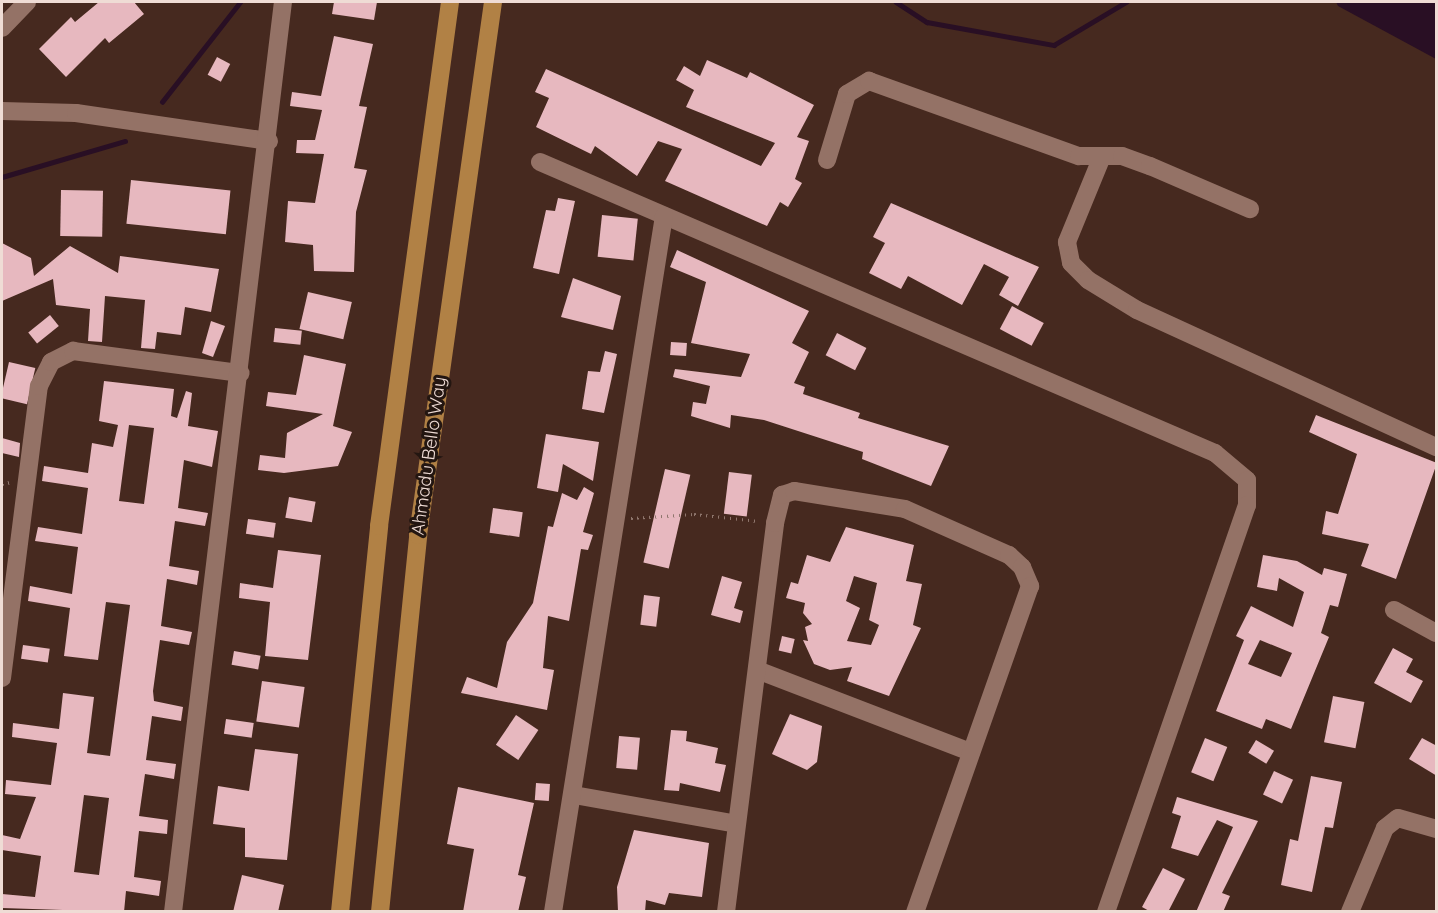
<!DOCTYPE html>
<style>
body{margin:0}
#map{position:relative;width:1438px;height:913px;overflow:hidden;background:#46291f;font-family:Quicksand,sans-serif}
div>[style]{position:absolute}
.water>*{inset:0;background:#290f24}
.stream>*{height:4.5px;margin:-2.25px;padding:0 2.25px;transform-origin:2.25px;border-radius:2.25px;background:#290f24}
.building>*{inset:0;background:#e7b8bf;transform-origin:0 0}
.path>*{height:3px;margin-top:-1.5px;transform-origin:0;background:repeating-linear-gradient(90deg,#8f766d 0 1.5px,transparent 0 6px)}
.street>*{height:18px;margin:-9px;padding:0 9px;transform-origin:9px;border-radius:9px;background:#947266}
.primary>*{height:18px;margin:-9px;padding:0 9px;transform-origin:9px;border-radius:9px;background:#b18145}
span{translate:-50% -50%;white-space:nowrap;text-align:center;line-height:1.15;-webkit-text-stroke:6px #231611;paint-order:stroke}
.street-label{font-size:18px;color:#efdcd5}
.frame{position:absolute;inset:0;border:3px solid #efdcd5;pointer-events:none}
</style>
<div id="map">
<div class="water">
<i style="clip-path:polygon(1336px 2px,1436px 2px,1436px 59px,1338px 6px)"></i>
</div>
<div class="stream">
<i style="left:896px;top:2px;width:37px;rotate:33deg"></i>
<i style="left:927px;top:22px;width:129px;rotate:10.3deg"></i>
<i style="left:1054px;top:45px;width:84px;rotate:-30.8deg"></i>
<i style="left:162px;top:102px;width:127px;rotate:-52deg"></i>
<i style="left:2px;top:177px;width:128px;rotate:-16.3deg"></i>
</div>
<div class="building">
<i style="clip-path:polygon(99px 2px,134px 2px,144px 14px,109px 43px,105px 38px,66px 77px,39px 49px,71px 17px,75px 22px)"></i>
<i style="clip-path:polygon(334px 2px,377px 2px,374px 20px,332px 14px)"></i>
<i style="clip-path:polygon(334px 36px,373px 44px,359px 106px,367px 107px,354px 168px,367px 170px,356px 212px,354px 272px,314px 271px,313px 245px,285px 242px,288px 201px,315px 203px,324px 154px,296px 153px,297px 140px,315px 140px,322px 110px,290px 106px,292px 92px,321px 96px)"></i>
<i style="left:217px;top:57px;width:15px;height:20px;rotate:28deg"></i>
<i style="clip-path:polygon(707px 60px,747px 78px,750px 72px,814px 105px,797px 137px,809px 141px,795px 179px,802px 183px,788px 207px,780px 202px,767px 226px,665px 181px,682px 149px,658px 141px,637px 176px,595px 146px,591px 154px,536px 127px,549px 98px,535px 92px,546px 69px,761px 166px,775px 143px,686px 107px,694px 90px,676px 80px,684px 66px,700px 76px)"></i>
<i style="left:131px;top:180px;width:100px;height:44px;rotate:6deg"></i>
<i style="left:61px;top:190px;width:42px;height:46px;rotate:1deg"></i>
<i style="clip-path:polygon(558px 198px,575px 201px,559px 274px,533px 268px,546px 210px,555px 211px)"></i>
<i style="clip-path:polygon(891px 203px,1039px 267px,1018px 306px,999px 295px,1009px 277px,984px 264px,962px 305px,908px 276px,901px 289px,869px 273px,885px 243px,873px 237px)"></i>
<i style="left:602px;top:215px;width:36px;height:42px;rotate:6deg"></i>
<i style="clip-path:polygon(2px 243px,31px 258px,34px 276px,70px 246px,118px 273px,120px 256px,219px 269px,211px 312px,185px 307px,181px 335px,157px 332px,155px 349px,141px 348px,145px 300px,105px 296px,102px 342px,88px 341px,90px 309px,56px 305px,53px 279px,2px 301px)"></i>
<i style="clip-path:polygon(677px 250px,809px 311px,792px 343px,809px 352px,794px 383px,805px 387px,803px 394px,860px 413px,858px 418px,949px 446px,931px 486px,862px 459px,863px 452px,764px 420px,731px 415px,730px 428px,691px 416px,693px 402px,706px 404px,710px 386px,673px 377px,675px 369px,741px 377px,750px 354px,691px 343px,706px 282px,670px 267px)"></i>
<i style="clip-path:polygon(573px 278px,621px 296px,613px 330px,561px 317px)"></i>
<i style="left:308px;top:292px;width:45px;height:38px;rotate:13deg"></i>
<i style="left:1012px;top:306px;width:36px;height:26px;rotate:28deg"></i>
<i style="left:50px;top:315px;width:14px;height:28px;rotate:51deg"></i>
<i style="clip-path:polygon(211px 321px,225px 326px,213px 357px,202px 353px)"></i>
<i style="left:275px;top:328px;width:27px;height:14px;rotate:6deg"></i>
<i style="left:837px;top:333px;width:33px;height:25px;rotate:27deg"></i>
<i style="left:671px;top:342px;width:16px;height:13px;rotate:4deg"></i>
<i style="clip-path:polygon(605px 351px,617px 354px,604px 413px,582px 409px,588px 371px,600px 372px)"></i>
<i style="clip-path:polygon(304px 355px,346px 364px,333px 426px,352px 432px,338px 466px,284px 473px,258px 470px,260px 455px,285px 458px,287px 433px,323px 414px,266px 406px,268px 392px,296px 395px)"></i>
<i style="left:9px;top:362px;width:27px;height:37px;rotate:13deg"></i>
<i style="clip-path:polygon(evenodd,104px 381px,174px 389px,171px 416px,177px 418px,186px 391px,192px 393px,188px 426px,218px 431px,212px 467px,184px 460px,178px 508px,208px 513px,205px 526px,175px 521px,169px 566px,199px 571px,197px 585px,167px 579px,161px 626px,192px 632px,189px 645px,160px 640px,153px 691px,154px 701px,183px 707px,181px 721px,152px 716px,146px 760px,176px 764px,174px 779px,145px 774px,139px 816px,168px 820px,167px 834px,139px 831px,134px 877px,161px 881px,159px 896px,126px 891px,124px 912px,2px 908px,2px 894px,35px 897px,41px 856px,2px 850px,2px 835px,20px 839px,36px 797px,5px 794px,6px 780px,51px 785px,57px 743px,12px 737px,13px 723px,59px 729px,63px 693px,94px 697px,87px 753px,110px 756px,130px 605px,106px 602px,98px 660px,64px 656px,70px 608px,28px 601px,30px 586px,72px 594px,78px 547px,35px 541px,38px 527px,82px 534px,88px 488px,42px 481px,44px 466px,88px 473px,92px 443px,113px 447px,118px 425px,99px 421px,104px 381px,129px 425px,154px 428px,144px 504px,119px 501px,129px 425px,104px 381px,84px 795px,109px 798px,99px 875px,74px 872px,84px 795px)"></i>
<i style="clip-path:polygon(1316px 415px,1437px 463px,1396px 579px,1361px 566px,1369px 544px,1322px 534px,1326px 511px,1338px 514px,1357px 454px,1309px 432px)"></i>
<i style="clip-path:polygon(546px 434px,599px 442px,593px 481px,563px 464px,558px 492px,537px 488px)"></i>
<i style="clip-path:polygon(2px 438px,20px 443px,19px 457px,2px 453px)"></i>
<i style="left:665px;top:469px;width:26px;height:96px;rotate:13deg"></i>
<i style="left:729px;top:472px;width:23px;height:42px;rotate:7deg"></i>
<i style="clip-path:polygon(584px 487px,594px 493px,583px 532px,593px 535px,588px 550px,581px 549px,569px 621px,548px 616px,543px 668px,554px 670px,547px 710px,461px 693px,467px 677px,497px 688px,507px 642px,533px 603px,548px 526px,553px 527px,562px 493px,577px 500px)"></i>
<i style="left:289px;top:497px;width:27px;height:21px;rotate:10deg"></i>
<i style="left:493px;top:508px;width:30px;height:25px;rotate:8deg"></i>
<i style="left:248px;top:519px;width:28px;height:15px;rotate:8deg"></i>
<i style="clip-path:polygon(evenodd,846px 527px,914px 545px,906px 581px,922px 584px,913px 625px,921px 628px,889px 696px,847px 681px,852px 667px,830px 670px,814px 664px,803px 640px,808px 641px,805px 627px,812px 624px,803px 613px,805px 603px,786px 598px,791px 582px,798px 584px,807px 555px,830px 562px,846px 527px,854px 576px,877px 583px,869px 620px,879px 625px,871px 645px,847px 641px,860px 608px,846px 601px,854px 576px)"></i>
<i style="clip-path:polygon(278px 550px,321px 555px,308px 660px,265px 656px,270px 602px,239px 598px,240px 583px,273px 588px)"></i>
<i style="clip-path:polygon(evenodd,1263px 555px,1297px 561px,1322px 575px,1324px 568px,1347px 574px,1338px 607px,1330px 605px,1321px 633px,1329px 637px,1291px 729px,1266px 719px,1262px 729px,1216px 711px,1244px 640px,1236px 636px,1251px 606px,1293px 627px,1304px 592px,1279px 578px,1277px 591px,1257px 587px,1263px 555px,1260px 640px,1292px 653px,1281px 677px,1248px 664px,1260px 640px)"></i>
<i style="clip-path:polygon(722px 576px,742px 582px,734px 608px,743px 611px,740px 623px,711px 615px)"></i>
<i style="left:644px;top:595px;width:16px;height:30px;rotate:7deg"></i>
<i style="left:782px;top:636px;width:13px;height:15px;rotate:13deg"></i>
<i style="left:23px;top:645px;width:27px;height:14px;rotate:8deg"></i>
<i style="clip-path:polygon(1393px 648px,1413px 659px,1406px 672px,1423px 681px,1411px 703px,1374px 683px)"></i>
<i style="left:234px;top:651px;width:27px;height:14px;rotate:10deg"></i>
<i style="left:262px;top:681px;width:43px;height:41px;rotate:8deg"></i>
<i style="left:1333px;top:696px;width:32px;height:47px;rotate:11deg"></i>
<i style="clip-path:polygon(790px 714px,822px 726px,817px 762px,807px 770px,772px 754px)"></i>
<i style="left:516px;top:715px;width:27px;height:36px;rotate:34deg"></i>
<i style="left:226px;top:719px;width:28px;height:15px;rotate:8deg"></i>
<i style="clip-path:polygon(671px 730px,687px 731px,686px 741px,718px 748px,715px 763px,726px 765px,720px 792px,680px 783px,679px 791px,664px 790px)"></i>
<i style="left:619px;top:736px;width:21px;height:32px;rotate:5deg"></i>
<i style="left:1205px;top:738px;width:24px;height:37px;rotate:22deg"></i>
<i style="clip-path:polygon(1422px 738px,1437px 746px,1437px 776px,1409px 759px)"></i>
<i style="left:1256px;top:740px;width:21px;height:15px;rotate:31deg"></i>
<i style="clip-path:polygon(255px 749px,298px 754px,287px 860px,245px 857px,245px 828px,213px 824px,218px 786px,249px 791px)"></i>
<i style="left:1274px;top:771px;width:21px;height:26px;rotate:25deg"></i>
<i style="clip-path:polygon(1311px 776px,1342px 782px,1333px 828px,1325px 827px,1312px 892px,1281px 885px,1290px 839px,1298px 841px)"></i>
<i style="left:536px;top:783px;width:14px;height:17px;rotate:4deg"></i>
<i style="clip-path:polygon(458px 787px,534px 803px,518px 875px,526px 877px,518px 912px,463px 912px,474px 849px,447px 844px)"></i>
<i style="clip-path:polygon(1177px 797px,1258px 821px,1222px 893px,1230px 896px,1223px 912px,1196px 912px,1233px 827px,1217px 820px,1198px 856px,1171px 848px,1181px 816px,1172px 813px)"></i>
<i style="clip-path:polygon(634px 830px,709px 843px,702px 897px,669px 893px,665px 905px,646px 900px,645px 912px,618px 912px,617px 887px)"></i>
<i style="clip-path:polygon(1163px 868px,1185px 879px,1168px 912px,1151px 912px,1142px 907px)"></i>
<i style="clip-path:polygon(242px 875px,284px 885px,278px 912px,233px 912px)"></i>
</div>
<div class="path">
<i style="left:2px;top:484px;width:9px;rotate:-13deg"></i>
<i style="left:631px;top:518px;width:63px;rotate:-3.6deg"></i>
<i style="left:694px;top:514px;width:65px;rotate:6.1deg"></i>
</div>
<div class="street">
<i style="left:2px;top:28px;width:36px;rotate:-46deg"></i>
<i style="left:2px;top:111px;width:74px;rotate:1.5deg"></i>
<i style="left:76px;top:113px;width:195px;rotate:8.3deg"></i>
<i style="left:1101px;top:159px;width:90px;rotate:112.3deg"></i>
<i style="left:1067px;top:242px;width:21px;rotate:79deg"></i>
<i style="left:1071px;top:263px;width:24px;rotate:45deg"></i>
<i style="left:1088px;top:280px;width:57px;rotate:31.5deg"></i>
<i style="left:1137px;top:310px;width:329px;rotate:24.6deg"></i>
<i style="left:827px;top:160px;width:69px;rotate:-73.1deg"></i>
<i style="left:847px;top:94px;width:26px;rotate:-31deg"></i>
<i style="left:869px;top:81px;width:223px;rotate:19.7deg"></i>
<i style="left:1079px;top:156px;width:43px"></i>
<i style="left:1122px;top:156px;width:30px;rotate:20deg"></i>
<i style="left:1150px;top:166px;width:109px;rotate:23.3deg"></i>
<i style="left:540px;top:162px;width:735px;rotate:23.32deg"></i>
<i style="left:1215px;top:453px;width:42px;rotate:40.2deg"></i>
<i style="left:1247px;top:480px;width:25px;rotate:90deg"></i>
<i style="left:1247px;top:505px;width:431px;rotate:109.1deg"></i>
<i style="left:1394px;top:610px;width:48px;rotate:28.7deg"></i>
<i style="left:757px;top:670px;width:229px;rotate:21deg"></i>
<i style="left:2px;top:678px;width:294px;rotate:-82.8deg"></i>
<i style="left:39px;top:386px;width:27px;rotate:-63deg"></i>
<i style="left:51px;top:362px;width:25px;rotate:-27deg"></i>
<i style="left:73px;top:351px;width:169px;rotate:7.5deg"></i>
<i style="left:574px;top:795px;width:165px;rotate:10.1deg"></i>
<i style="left:173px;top:912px;width:917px;rotate:-83.11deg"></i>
<i style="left:553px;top:912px;width:705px;rotate:-80.94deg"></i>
<i style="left:726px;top:912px;width:392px;rotate:-82.8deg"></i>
<i style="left:775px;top:523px;width:29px;rotate:-76deg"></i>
<i style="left:782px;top:495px;width:13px;rotate:-18deg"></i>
<i style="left:794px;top:491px;width:112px;rotate:9.2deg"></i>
<i style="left:905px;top:509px;width:114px;rotate:23.9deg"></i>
<i style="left:1009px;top:555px;width:18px;rotate:43deg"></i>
<i style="left:1022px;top:567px;width:21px;rotate:67deg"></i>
<i style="left:1030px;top:586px;width:346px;rotate:109.4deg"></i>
<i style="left:1350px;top:912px;width:91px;rotate:-67.4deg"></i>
<i style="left:1385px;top:828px;width:16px;rotate:-38deg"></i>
<i style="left:1398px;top:818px;width:40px;rotate:16deg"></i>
</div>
<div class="primary">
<i style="left:340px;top:912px;width:388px;rotate:-84.2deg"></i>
<i style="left:379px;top:526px;width:529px;rotate:-82.28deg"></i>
<i style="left:380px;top:912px;width:379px;rotate:-84.2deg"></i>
<i style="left:418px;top:535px;width:538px;rotate:-81.99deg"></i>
</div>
<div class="street-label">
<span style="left:429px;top:456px;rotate:-82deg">Ahmadu Bello Way</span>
</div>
<div class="frame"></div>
</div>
